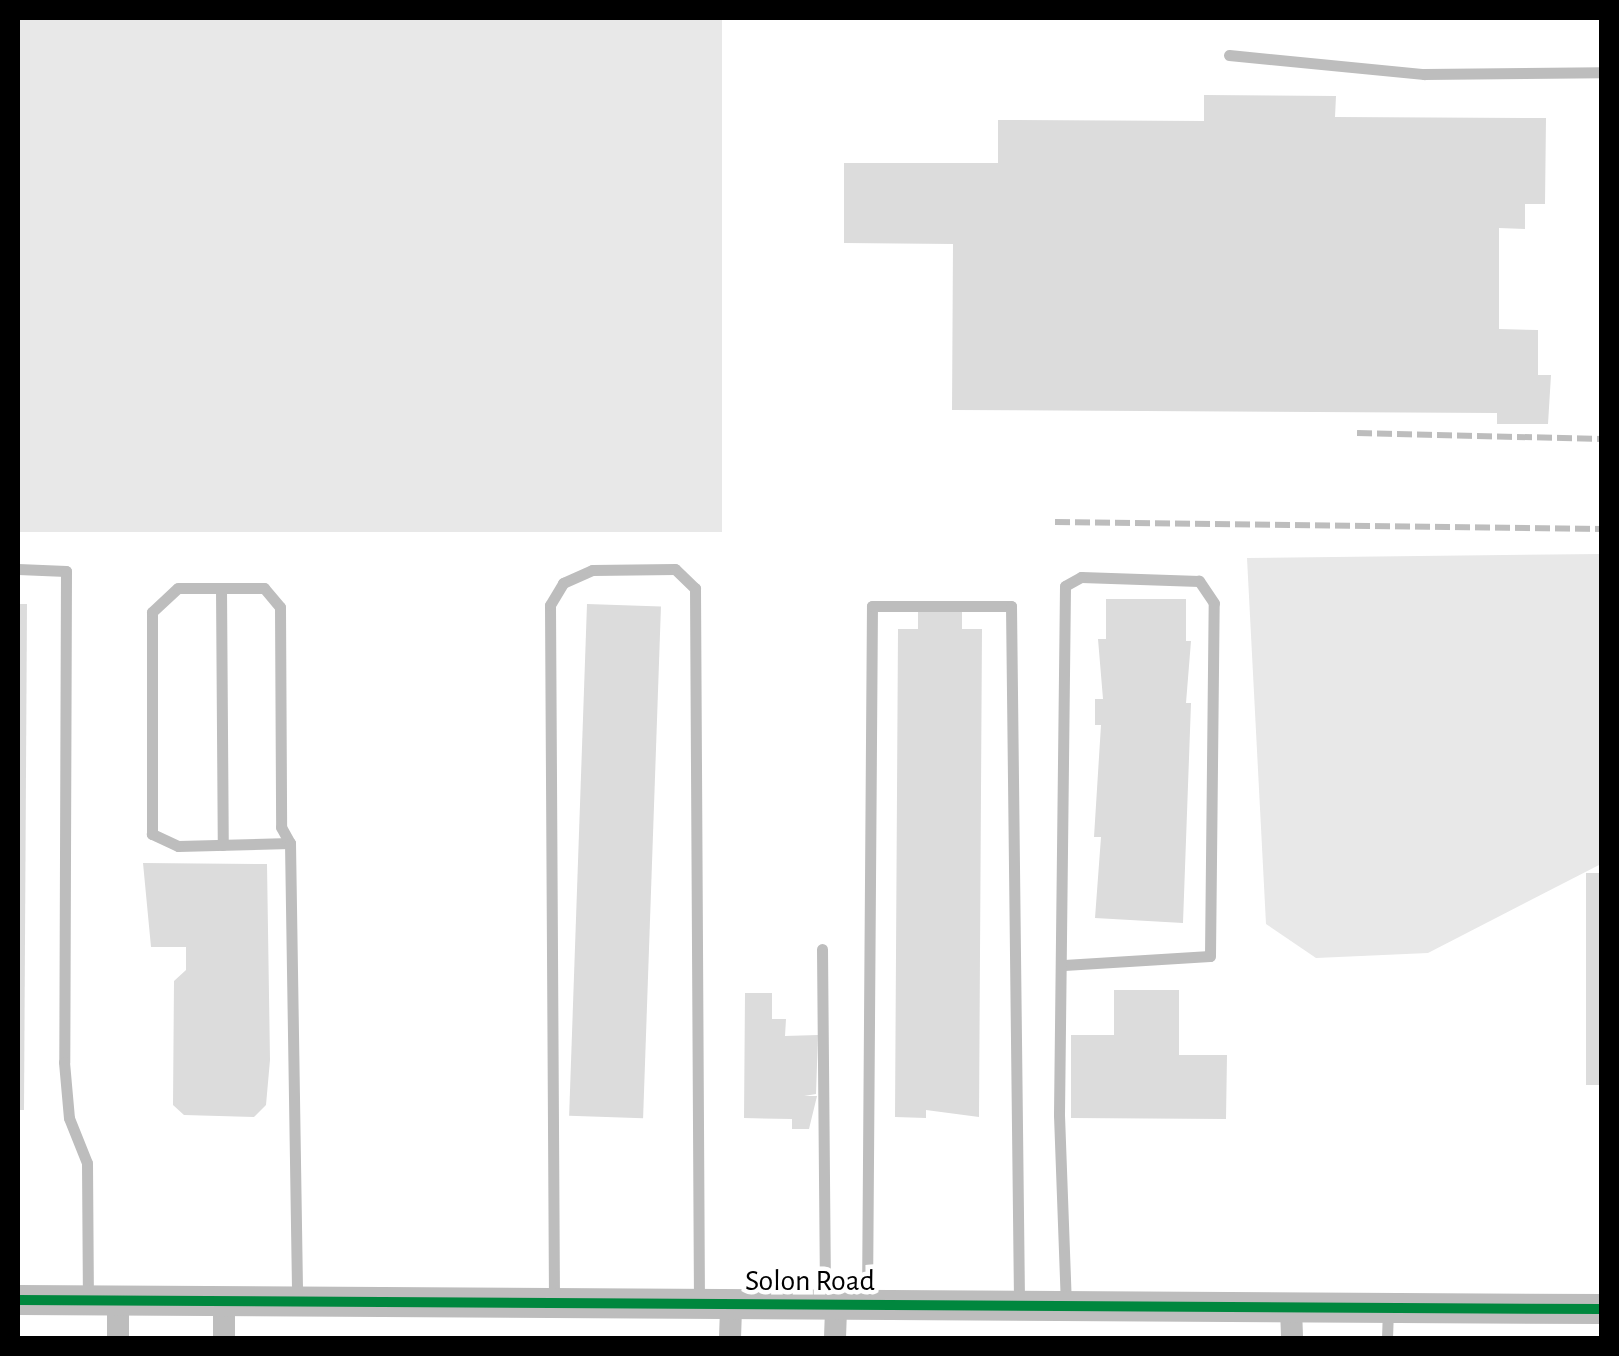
<!DOCTYPE html>
<style>
body{margin:0}
#map{position:relative;width:1619px;height:1356px;overflow:hidden;background:#fff;font-family:"Alegreya Sans",sans-serif}
div>[style]{position:absolute}
.green>*{inset:0;background:#e8e8e8;transform-origin:0 0}
.building>*{inset:0;background:#dcdcdc;transform-origin:0 0}
.service>*{height:11px;margin:-5.5px;padding:0 5.5px;transform-origin:5.5px;border-radius:5.5px;background:#bdbdbd}
.minor>*{height:22px;margin:-11px;padding:0 11px;transform-origin:11px;border-radius:11px;background:#bdbdbd}
.tertiary>*{height:30px;margin:-15px;padding:0 15px;transform-origin:15px;border-radius:15px;background:#bdbdbd}
.rail>*{height:6px;margin-top:-3px;transform-origin:0;background:repeating-linear-gradient(90deg,#bdbdbd 0 15px,transparent 0 20px)}
.cycleway>*{height:10px;margin:-5px;padding:0 5px;transform-origin:5px;border-radius:5px;background:#00873e}
span{translate:-50% -50%;white-space:nowrap;text-align:center;line-height:1.15;-webkit-text-stroke:9px #fff;paint-order:stroke}
.street-label{font-size:30px;color:#000}
.frame{position:absolute;inset:0;border:20px solid #000;pointer-events:none}
</style>
<div id="map">
<div class="green">
<i style="left:18px;top:18px;width:704px;height:514px"></i>
<i style="clip-path:polygon(1601px 554px,1601px 864px,1428px 953px,1316px 958px,1266px 924px,1247px 558px)"></i>
</div>
<div class="building">
<i style="clip-path:polygon(1204px 95px,1336px 96px,1335px 117px,1546px 118px,1545px 204px,1525px 204px,1525px 229px,1499px 228px,1499px 329px,1538px 330px,1538px 375px,1551px 375px,1548px 424px,1497px 424px,1497px 413px,952px 410px,953px 244px,844px 243px,844px 163px,998px 163px,998px 120px,1204px 121px)"></i>
<i style="clip-path:polygon(1106px 599px,1186px 599px,1186px 641px,1191px 641px,1186px 703px,1191px 703px,1183px 923px,1095px 918px,1101px 837px,1094px 837px,1101px 725px,1095px 725px,1095px 699px,1103px 699px,1098px 639px,1106px 639px)"></i>
<i style="clip-path:polygon(18px 604px,27px 604px,24px 1110px,18px 1110px)"></i>
<i style="left:587px;top:604px;width:74px;height:512px;rotate:2deg"></i>
<i style="clip-path:polygon(918px 611px,962px 611px,962px 629px,982px 629px,979px 1117px,926px 1110px,926px 1118px,895px 1117px,898px 629px,918px 629px)"></i>
<i style="clip-path:polygon(143px 863px,267px 864px,270px 1060px,266px 1105px,254px 1117px,184px 1115px,173px 1105px,174px 981px,186px 970px,186px 947px,151px 947px)"></i>
<i style="left:1586px;top:873px;width:16px;height:212px"></i>
<i style="clip-path:polygon(1114px 990px,1179px 990px,1179px 1055px,1227px 1055px,1226px 1119px,1071px 1118px,1071px 1035px,1114px 1035px)"></i>
<i style="clip-path:polygon(745px 993px,772px 993px,772px 1019px,786px 1019px,785px 1036px,818px 1035px,816px 1094px,804px 1096px,817px 1096px,809px 1129px,792px 1129px,792px 1119px,744px 1118px)"></i>
</div>
<div class="service">
<i style="left:1229px;top:55px;width:196px;rotate:5.6deg"></i>
<i style="left:1424px;top:74px;width:178px;rotate:-0.6deg"></i>
<i style="left:18px;top:569px;width:48px;rotate:2.4deg"></i>
<i style="left:66px;top:571px;width:491px;rotate:90.2deg"></i>
<i style="left:64px;top:1062px;width:56px;rotate:84.9deg"></i>
<i style="left:69px;top:1118px;width:48px;rotate:68.2deg"></i>
<i style="left:87px;top:1163px;width:133px;rotate:89.6deg"></i>
<i style="left:221px;top:588px;width:257px;rotate:89.6deg"></i>
<i style="left:290px;top:843px;width:112px;rotate:178.5deg"></i>
<i style="left:178px;top:846px;width:29px;rotate:-155deg"></i>
<i style="left:152px;top:834px;width:222px;rotate:-90deg"></i>
<i style="left:152px;top:612px;width:35px;rotate:-43deg"></i>
<i style="left:178px;top:588px;width:86px"></i>
<i style="left:264px;top:588px;width:25px;rotate:50deg"></i>
<i style="left:280px;top:607px;width:220px;rotate:89.7deg"></i>
<i style="left:281px;top:827px;width:18px;rotate:61deg"></i>
<i style="left:290px;top:843px;width:455px;rotate:89.1deg"></i>
<i style="left:822px;top:949px;width:353px;rotate:89.5deg"></i>
<i style="left:1064px;top:965px;width:146px;rotate:-3.5deg"></i>
<i style="left:1210px;top:956px;width:353px;rotate:-89.4deg"></i>
<i style="left:1214px;top:603px;width:27px;rotate:-124deg"></i>
<i style="left:1199px;top:581px;width:118px;rotate:-178.1deg"></i>
<i style="left:1081px;top:577px;width:18px;rotate:151deg"></i>
<i style="left:1065px;top:586px;width:529px;rotate:90.65deg"></i>
<i style="left:1059px;top:1115px;width:188px;rotate:87.9deg"></i>
<i style="left:554px;top:1300px;width:695px;rotate:-90.33deg"></i>
<i style="left:550px;top:605px;width:26px;rotate:-59deg"></i>
<i style="left:563px;top:583px;width:32px;rotate:-24deg"></i>
<i style="left:592px;top:570px;width:83px;rotate:-0.7deg"></i>
<i style="left:675px;top:569px;width:28px;rotate:44deg"></i>
<i style="left:695px;top:588px;width:712px;rotate:89.68deg"></i>
<i style="left:867px;top:1301px;width:695px;rotate:-89.59deg"></i>
<i style="left:872px;top:606px;width:139px"></i>
<i style="left:1011px;top:606px;width:696px;rotate:89.34deg"></i>
<i style="left:1387px;top:1338px;width:30px;rotate:-88deg"></i>
</div>
<div class="minor">
<i style="left:224px;top:1302px;width:36px;rotate:90deg"></i>
<i style="left:1291px;top:1308px;width:30px;rotate:88deg"></i>
<i style="left:118px;top:1338px;width:37px;rotate:-90deg"></i>
<i style="left:730px;top:1338px;width:32px;rotate:-88deg"></i>
<i style="left:835px;top:1338px;width:32px;rotate:-88deg"></i>
</div>
<div class="tertiary">
<i style="left:18px;top:1300px;width:1584px;rotate:0.33deg"></i>
</div>
<div class="rail">
<i style="left:1357px;top:433px;width:245px;rotate:1.4deg"></i>
<i style="left:1055px;top:522px;width:547px;rotate:0.73deg"></i>
</div>
<div class="cycleway">
<i style="left:18px;top:1300px;width:1584px;rotate:0.33deg"></i>
</div>
<div class="street-label">
<span style="left:810px;top:1281px">Solon Road</span>
</div>
<div class="frame"></div>
</div>
